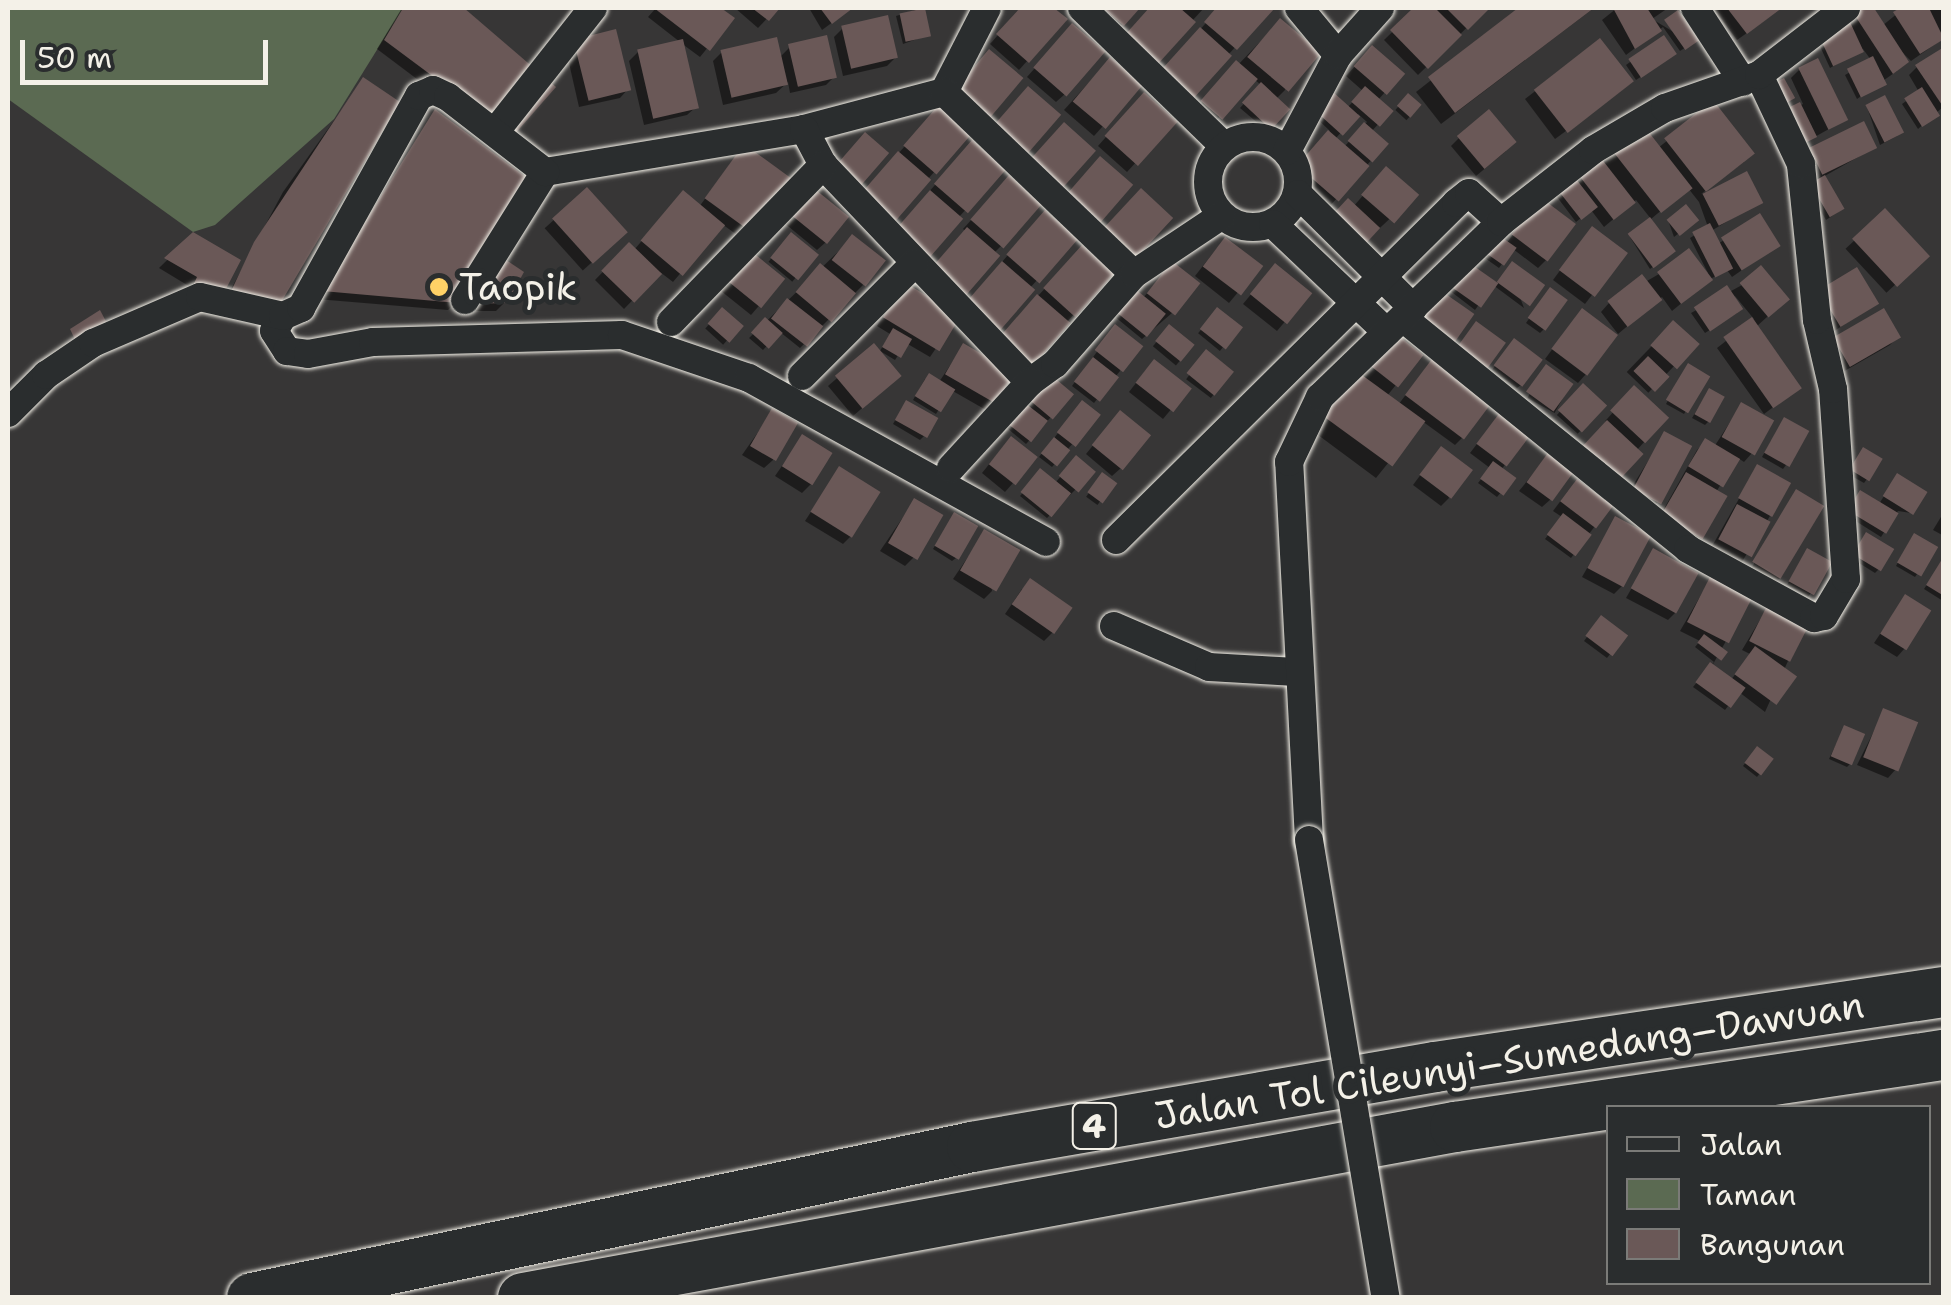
<!DOCTYPE html>
<meta charset="utf-8">
<style>
body{margin:0}
#map{position:relative;width:1951px;height:1305px;overflow:hidden;background:#373636;font-family:"Shantell Sans",sans-serif}
div>[style]{position:absolute}
.green>*{inset:0;background:#5b6a52}
.shadow>*{inset:0;background:#0007;transform-origin:0 0}
.building>*{inset:0;background:#6a5857;transform-origin:0 0}
.roads{filter:drop-shadow(0 0 2px #f4f1e8) drop-shadow(0 0 2px #f4f1e8)}
.minor>*{height:28px;margin:-14px;padding:0 14px;transform-origin:14px;border-radius:14px;background:#2a2d2e}
.minor>.ring{margin:-14px;padding:0;box-sizing:content-box;background:none;border:28px solid #2a2d2e;border-radius:50%}
.motorway>*{height:50px;margin:-25px;padding:0 25px;transform-origin:25px;border-radius:25px;background:#2a2d2e}
.bridges{filter:drop-shadow(0 0 2px #f4f1e8) drop-shadow(0 0 2px #f4f1e8)}
.minor-bridge>*{height:28px;margin:-14px;padding:0 14px;transform-origin:14px;border-radius:14px;background:#2a2d2e}
.dots>*{width:28px;height:28px;translate:-50% -50%;box-sizing:border-box;border:5px solid #2a2d2e;border-radius:50%}
span{translate:-50% -50%;white-space:nowrap;text-align:center;line-height:1.15;-webkit-text-stroke:10px #2a2d2e;paint-order:stroke}
.shield-label span{padding:2px 8px;background:#2a2d2e;border:2px solid;border-radius:8px;-webkit-text-stroke-width:0}
.shield-label{font-size:35px;color:#f4f1e8;font-weight:700}
.poi-label{font-size:38px;color:#f4f1e8}
.left{translate:0 -50%;text-align:left}
.street-label{font-size:38px;color:#f4f1e8}
.frame{position:absolute;inset:0;border:10px solid #f4f1e8;pointer-events:none}
.legend{position:absolute;left:1606px;top:1105px;width:325px;height:180px;box-sizing:border-box;background:#2a2d2e;border:2px solid #7b7b78;margin:0;padding:12px 18px;list-style:none;font-size:30px;color:#f4f1e8}
.legend li{display:flex;align-items:center;gap:20px;height:50px}
.legend b{width:50px;border:2px solid #7b7b78}
.scale{position:absolute;left:20px;top:40px;width:248px;height:45px;box-sizing:border-box;border:5px solid #f4f1e8;border-top:0;padding-left:12px;font-size:30px;line-height:35px;white-space:nowrap;color:#f4f1e8;-webkit-text-stroke:8px #2a2d2e;paint-order:stroke}
</style>
<div id="map">
<div class="green">
<i style="clip-path:polygon(8px 8px,403px 8px,334px 119px,215px 225px,193px 232px,8px 99px)"></i>
</div>
<div class="shadow">
<i style="clip-path:polygon(402px 8px,459px 8px,552px 88px,502px 143px,377px 49px)"></i>
<i style="clip-path:polygon(656px 8px,717px 8px,731px 19px,700px 57px,681px 43px,696px 107px,687px 115px,644px 125px,629px 61px,638px 52px,680px 42px,648px 17px)"></i>
<i style="clip-path:polygon(735px 8px,777px 8px,758px 28px)"></i>
<i style="clip-path:polygon(809px 8px,852px 8px,822px 30px)"></i>
<i style="clip-path:polygon(922px 8px,928px 35px,903px 44px,896px 16px)"></i>
<i style="clip-path:polygon(1022px 8px,1051px 8px,1064px 20px,1019px 70px,990px 44px)"></i>
<i style="clip-path:polygon(1085px 8px,1137px 8px,1114px 33px)"></i>
<i style="clip-path:polygon(1152px 8px,1204px 8px,1192px 21px,1118px 46px)"></i>
<i style="clip-path:polygon(1219px 8px,1271px 8px,1228px 55px,1198px 32px)"></i>
<i style="clip-path:polygon(1417px 8px,1487px 8px,1418px 75px,1384px 40px)"></i>
<i style="clip-path:polygon(1523px 8px,1594px 8px,1441px 124px,1416px 92px)"></i>
<i style="clip-path:polygon(1617px 8px,1668px 8px,1652px 19px,1692px 43px,1680px 51px,1663px 27px,1626px 55px,1602px 20px)"></i>
<i style="clip-path:polygon(1713px 8px,1782px 8px,1737px 40px)"></i>
<i style="clip-path:polygon(1862px 8px,1871px 8px,1882px 26px,1904px 8px,1944px 8px,1944px 38px,1911px 61px,1896px 46px,1897px 71px,1857px 99px,1845px 75px,1871px 60px,1863px 49px,1830px 68px,1818px 42px)"></i>
<i style="clip-path:polygon(1280px 21px,1285px 90px,1276px 99px,1287px 109px,1267px 131px,1240px 108px,1261px 85px,1254px 79px,1211px 126px,1194px 111px)"></i>
<i style="clip-path:polygon(843px 28px,895px 58px,887px 66px,843px 76px,834px 37px)"></i>
<i style="clip-path:polygon(614px 32px,628px 89px,620px 98px,579px 107px,566px 50px)"></i>
<i style="clip-path:polygon(1064px 35px,1065px 94px,1056px 102px,1027px 77px)"></i>
<i style="clip-path:polygon(1663px 38px,1671px 57px,1636px 80px,1626px 65px)"></i>
<i style="clip-path:polygon(1600px 41px,1622px 90px,1555px 139px,1525px 99px)"></i>
<i style="clip-path:polygon(790px 47px,834px 77px,826px 85px,790px 93px,788px 82px,776px 93px,723px 105px,713px 61px,721px 53px,779px 58px)"></i>
<i style="clip-path:polygon(evenodd,1372px 48px,1401px 74px,1378px 100px,1390px 111px,1371px 132px,1386px 144px,1328px 208px,1290px 175px,1330px 131px,1313px 115px,1347px 108px,1363px 91px,1346px 76px,1372px 48px,1358px 114px,1367px 122px,1344px 147px,1335px 139px,1358px 114px)"></i>
<i style="clip-path:polygon(1917px 67px,1944px 106px,1918px 129px,1902px 104px,1919px 92px,1909px 75px)"></i>
<i style="clip-path:polygon(1102px 68px,1139px 86px,1094px 136px,1064px 110px)"></i>
<i style="clip-path:polygon(1799px 70px,1845px 120px,1795px 148px,1783px 114px,1803px 104px,1791px 78px)"></i>
<i style="clip-path:polygon(363px 80px,269px 317px,261px 325px,221px 308px,283px 192px)"></i>
<i style="left:1408px;top:96px;width:15px;height:19px;rotate:42deg"></i>
<i style="clip-path:polygon(1135px 104px,1173px 122px,1127px 172px,1098px 146px)"></i>
<i style="clip-path:polygon(1713px 104px,1744px 162px,1701px 194px,1746px 175px,1760px 202px,1711px 231px,1718px 244px,1759px 216px,1778px 245px,1732px 277px,1727px 270px,1712px 278px,1672px 311px,1662px 297px,1618px 334px,1601px 312px,1609px 303px,1659px 274px,1708px 273px,1690px 238px,1708px 227px,1699px 202px,1688px 188px,1651px 219px,1636px 200px,1604px 227px,1591px 210px,1576px 222px,1551px 189px,1614px 153px,1658px 148px)"></i>
<i style="clip-path:polygon(1867px 107px,1897px 136px,1880px 145px)"></i>
<i style="clip-path:polygon(435px 113px,457px 301px,448px 310px,316px 299px)"></i>
<i style="clip-path:polygon(934px 113px,973px 128px,890px 222px,897px 155px)"></i>
<i style="clip-path:polygon(1459px 138px,1506px 151px,1476px 176px,1451px 146px)"></i>
<i style="clip-path:polygon(1874px 148px,1823px 177px,1838px 212px,1826px 220px,1808px 189px,1802px 158px,1810px 150px)"></i>
<i style="clip-path:polygon(964px 152px,1002px 170px,958px 218px,927px 194px)"></i>
<i style="clip-path:polygon(736px 156px,790px 180px,744px 240px,722px 224px,673px 282px,660px 272px,624px 309px,595px 280px,629px 245px,634px 250px,675px 202px,699px 207px)"></i>
<i style="clip-path:polygon(1378px 178px,1415px 195px,1350px 256px,1353px 207px)"></i>
<i style="clip-path:polygon(1001px 187px,1001px 246px,993px 254px,963px 229px)"></i>
<i style="clip-path:polygon(811px 189px,826px 242px,817px 250px,783px 222px)"></i>
<i style="left:587px;top:190px;width:57px;height:57px;rotate:48deg"></i>
<i style="clip-path:polygon(1532px 208px,1547px 259px,1538px 268px,1513px 249px,1499px 268px,1482px 256px,1506px 244px)"></i>
<i style="left:1885px;top:212px;width:60px;height:54px;rotate:47deg"></i>
<i style="clip-path:polygon(1668px 220px,1692px 223px,1674px 237px)"></i>
<i style="clip-path:polygon(1036px 222px,1074px 239px,1029px 289px,958px 316px,930px 357px,906px 343px,895px 360px,880px 351px,890px 334px,877px 326px,896px 294px,956px 316px)"></i>
<i style="clip-path:polygon(193px 235px,237px 261px,192px 288px,159px 268px)"></i>
<i style="left:791px;top:235px;width:31px;height:35px;rotate:40deg"></i>
<i style="clip-path:polygon(1630px 237px,1670px 254px,1650px 269px)"></i>
<i style="clip-path:polygon(1584px 238px,1624px 253px,1585px 304px,1553px 280px)"></i>
<i style="clip-path:polygon(844px 246px,863px 285px,800px 348px,780px 332px,763px 350px,749px 338px)"></i>
<i style="clip-path:polygon(1082px 248px,1111px 274px,1020px 373px,1037px 297px)"></i>
<i style="clip-path:polygon(1217px 248px,1259px 267px,1229px 303px,1195px 276px)"></i>
<i style="clip-path:polygon(743px 263px,782px 279px,751px 315px,721px 291px)"></i>
<i style="clip-path:polygon(486px 264px,505px 302px,496px 311px,459px 311px)"></i>
<i style="clip-path:polygon(1509px 268px,1524px 308px,1493px 285px,1475px 310px,1449px 290px,1465px 269px,1496px 285px)"></i>
<i style="clip-path:polygon(1164px 273px,1172px 313px,1142px 339px,1114px 316px,1135px 292px,1143px 298px)"></i>
<i style="clip-path:polygon(1267px 275px,1309px 293px,1277px 331px,1243px 304px)"></i>
<i style="clip-path:polygon(1742px 285px,1778px 307px,1756px 327px,1799px 388px,1764px 414px,1717px 348px,1754px 319px,1735px 296px,1737px 313px,1705px 333px,1691px 313px)"></i>
<i style="clip-path:polygon(1547px 293px,1544px 329px,1540px 333px,1526px 323px)"></i>
<i style="clip-path:polygon(1811px 301px,1876px 303px,1830px 334px)"></i>
<i style="left:722px;top:310px;width:24px;height:25px;rotate:42deg"></i>
<i style="left:1217px;top:310px;width:28px;height:30px;rotate:39deg"></i>
<i style="clip-path:polygon(1574px 320px,1586px 374px,1578px 383px,1545px 359px)"></i>
<i style="left:1674px;top:323px;width:30px;height:68px;rotate:44deg"></i>
<i style="clip-path:polygon(1115px 327px,1120px 371px,1094px 403px,1072px 386px)"></i>
<i style="left:1169px;top:327px;width:30px;height:25px;rotate:40deg"></i>
<i style="clip-path:polygon(1898px 336px,1890px 345px,1841px 373px,1835px 340px)"></i>
<i style="clip-path:polygon(1387px 345px,1420px 355px,1387px 396px,1398px 405px,1427px 367px,1463px 437px,1455px 445px,1422px 421px,1376px 478px,1310px 429px)"></i>
<i style="clip-path:polygon(1511px 345px,1521px 385px,1517px 388px,1492px 370px)"></i>
<i style="clip-path:polygon(963px 346px,994px 402px,986px 410px,951px 390px,936px 414px,913px 400px,925px 379px,939px 382px)"></i>
<i style="clip-path:polygon(873px 347px,890px 384px,853px 416px,828px 386px)"></i>
<i style="left:1206px;top:353px;width:31px;height:33px;rotate:37deg"></i>
<i style="clip-path:polygon(1146px 370px,1188px 389px,1163px 419px,1129px 392px)"></i>
<i style="left:1543px;top:370px;width:31px;height:32px;rotate:29deg"></i>
<i style="clip-path:polygon(1685px 370px,1707px 377px,1684px 414px,1666px 404px)"></i>
<i style="clip-path:polygon(1051px 378px,1051px 417px,1026px 444px,1007px 428px)"></i>
<i style="left:1583px;top:386px;width:28px;height:39px;rotate:42deg"></i>
<i style="left:1634px;top:389px;width:43px;height:43px;rotate:42deg"></i>
<i style="clip-path:polygon(1706px 395px,1709px 421px,1705px 425px,1692px 418px)"></i>
<i style="clip-path:polygon(1082px 403px,1097px 416px,1052px 467px,1039px 457px)"></i>
<i style="clip-path:polygon(1741px 405px,1752px 453px,1744px 462px,1738px 458px,1716px 492px,1694px 546px,1655px 525px,1697px 450px,1705px 442px,1714px 447px)"></i>
<i style="clip-path:polygon(903px 407px,924px 436px,920px 440px,893px 424px)"></i>
<i style="clip-path:polygon(773px 411px,773px 460px,764px 468px,742px 455px)"></i>
<i style="clip-path:polygon(1112px 422px,1121px 468px,1112px 476px,1086px 454px)"></i>
<i style="clip-path:polygon(1493px 423px,1528px 434px,1501px 470px,1512px 479px,1497px 497px,1478px 483px,1490px 468px,1470px 453px)"></i>
<i style="clip-path:polygon(1781px 424px,1786px 465px,1783px 469px,1762px 457px)"></i>
<i style="clip-path:polygon(1665px 434px,1657px 503px,1649px 511px,1625px 498px)"></i>
<i style="clip-path:polygon(802px 437px,811px 484px,802px 493px,775px 476px)"></i>
<i style="clip-path:polygon(1003px 447px,1013px 483px,1005px 492px,982px 473px)"></i>
<i style="clip-path:polygon(1550px 453px,1551px 499px,1542px 507px,1519px 491px)"></i>
<i style="clip-path:polygon(1860px 454px,1867px 479px,1864px 483px,1848px 474px)"></i>
<i style="clip-path:polygon(1433px 458px,1449px 498px,1441px 506px,1413px 485px)"></i>
<i style="clip-path:polygon(1076px 459px,1093px 472px,1047px 518px,1020px 496px,1041px 472px,1055px 483px)"></i>
<i style="clip-path:polygon(1757px 467px,1770px 516px,1740px 565px,1711px 548px)"></i>
<i style="clip-path:polygon(839px 469px,851px 536px,843px 544px,805px 521px)"></i>
<i style="left:1102px;top:475px;width:14px;height:27px;rotate:36deg"></i>
<i style="clip-path:polygon(1894px 480px,1911px 513px,1898px 511px,1881px 537px,1846px 515px,1879px 504px)"></i>
<i style="clip-path:polygon(1568px 491px,1610px 506px,1571px 558px,1545px 539px,1562px 517px,1553px 511px)"></i>
<i style="clip-path:polygon(1797px 493px,1781px 577px,1773px 585px,1749px 572px)"></i>
<i style="clip-path:polygon(914px 501px,914px 557px,905px 566px,880px 551px)"></i>
<i style="clip-path:polygon(1944px 512px,1944px 536px,1933px 530px)"></i>
<i style="clip-path:polygon(951px 519px,956px 558px,952px 561px,933px 549px)"></i>
<i style="clip-path:polygon(1615px 519px,1623px 585px,1614px 594px,1582px 577px)"></i>
<i style="clip-path:polygon(985px 532px,992px 591px,984px 599px,953px 579px)"></i>
<i style="clip-path:polygon(1863px 538px,1879px 569px,1875px 573px,1851px 558px)"></i>
<i style="clip-path:polygon(1911px 539px,1935px 548px,1915px 577px,1896px 566px)"></i>
<i style="clip-path:polygon(1653px 551px,1677px 611px,1668px 620px,1626px 598px)"></i>
<i style="clip-path:polygon(1804px 555px,1811px 593px,1808px 597px,1787px 585px)"></i>
<i style="clip-path:polygon(1944px 559px,1944px 600px,1943px 601px,1924px 589px)"></i>
<i style="clip-path:polygon(1712px 576px,1726px 641px,1712px 666px,1731px 680px,1750px 654px,1742px 650px,1770px 603px,1788px 661px,1765px 712px,1739px 692px,1725px 710px,1693px 687px,1714px 662px,1695px 647px,1700px 641px,1680px 631px)"></i>
<i style="clip-path:polygon(1022px 589px,1053px 632px,1044px 641px,1005px 614px)"></i>
<i style="clip-path:polygon(1905px 597px,1905px 648px,1897px 657px,1874px 643px)"></i>
<i style="clip-path:polygon(1598px 622px,1624px 636px,1607px 658px,1584px 641px)"></i>
<i style="clip-path:polygon(1884px 711px,1896px 769px,1888px 778px,1857px 765px)"></i>
<i style="clip-path:polygon(1844px 728px,1851px 763px,1847px 767px,1829px 759px)"></i>
<i style="clip-path:polygon(1754px 752px,1771px 759px,1757px 777px,1743px 766px)"></i>
</div>
<div class="building">
<i style="clip-path:polygon(403px 8px,464px 8px,556px 87px,513px 136px,384px 40px)"></i>
<i style="clip-path:polygon(654px 8px,721px 8px,735px 18px,710px 51px)"></i>
<i style="clip-path:polygon(752px 8px,780px 8px,769px 21px)"></i>
<i style="clip-path:polygon(820px 8px,853px 8px,832px 24px)"></i>
<i style="left:925px;top:8px;width:29px;height:26px;rotate:78deg"></i>
<i style="clip-path:polygon(1020px 8px,1054px 8px,1068px 19px,1029px 63px,996px 34px)"></i>
<i style="clip-path:polygon(1103px 8px,1140px 8px,1124px 26px)"></i>
<i style="clip-path:polygon(1149px 8px,1180px 8px,1196px 22px,1157px 65px,1124px 36px)"></i>
<i style="clip-path:polygon(1216px 8px,1275px 8px,1237px 50px,1204px 22px)"></i>
<i style="clip-path:polygon(1413px 8px,1435px 8px,1462px 35px,1428px 69px,1390px 30px)"></i>
<i style="clip-path:polygon(1446px 8px,1490px 8px,1468px 30px)"></i>
<i style="clip-path:polygon(1518px 8px,1594px 8px,1455px 113px,1428px 77px)"></i>
<i style="clip-path:polygon(1613px 8px,1647px 8px,1662px 31px,1635px 49px)"></i>
<i style="clip-path:polygon(1727px 8px,1782px 8px,1747px 34px)"></i>
<i style="clip-path:polygon(1857px 8px,1874px 8px,1909px 62px,1893px 74px,1852px 11px)"></i>
<i style="clip-path:polygon(1900px 8px,1929px 8px,1944px 39px,1920px 54px,1893px 12px)"></i>
<i style="left:1678px;top:10px;width:37px;height:17px;rotate:55deg"></i>
<i style="left:888px;top:15px;width:44px;height:48px;rotate:77deg"></i>
<i style="left:1280px;top:18px;width:54px;height:51px;rotate:40deg"></i>
<i style="left:1850px;top:22px;width:33px;height:34px;rotate:65deg"></i>
<i style="left:1072px;top:23px;width:44px;height:59px;rotate:41deg"></i>
<i style="left:1200px;top:27px;width:43px;height:59px;rotate:42deg"></i>
<i style="left:616px;top:29px;width:63px;height:44px;rotate:76deg"></i>
<i style="left:827px;top:35px;width:44px;height:40px;rotate:77deg"></i>
<i style="left:1664px;top:35px;width:23px;height:43px;rotate:56deg"></i>
<i style="left:777px;top:37px;width:49px;height:58px;rotate:77deg"></i>
<i style="left:1600px;top:38px;width:55px;height:84px;rotate:52deg"></i>
<i style="left:683px;top:39px;width:71px;height:47px;rotate:77deg"></i>
<i style="left:1372px;top:45px;width:44px;height:28px;rotate:41deg"></i>
<i style="clip-path:polygon(1944px 47px,1944px 108px,1915px 65px)"></i>
<i style="left:989px;top:49px;width:45px;height:58px;rotate:40deg"></i>
<i style="left:1873px;top:56px;width:32px;height:29px;rotate:64deg"></i>
<i style="left:1110px;top:57px;width:43px;height:58px;rotate:40deg"></i>
<i style="left:1818px;top:58px;width:69px;height:22px;rotate:64deg"></i>
<i style="left:1236px;top:60px;width:29px;height:54px;rotate:41deg"></i>
<i style="clip-path:polygon(363px 77px,400px 102px,283px 299px,271px 318px,227px 300px,254px 242px)"></i>
<i style="left:1784px;top:78px;width:23px;height:15px;rotate:61deg"></i>
<i style="left:1261px;top:82px;width:40px;height:28px;rotate:43deg"></i>
<i style="left:1028px;top:86px;width:44px;height:59px;rotate:41deg"></i>
<i style="left:1365px;top:86px;width:38px;height:21px;rotate:41deg"></i>
<i style="left:1922px;top:87px;width:34px;height:21px;rotate:58deg"></i>
<i style="left:1332px;top:91px;width:38px;height:26px;rotate:42deg"></i>
<i style="left:1144px;top:92px;width:45px;height:59px;rotate:42deg"></i>
<i style="left:1408px;top:93px;width:18px;height:17px;rotate:41deg"></i>
<i style="left:1885px;top:95px;width:42px;height:22px;rotate:63deg"></i>
<i style="left:1713px;top:100px;width:68px;height:62px;rotate:52deg"></i>
<i style="left:942px;top:101px;width:44px;height:59px;rotate:41deg"></i>
<i style="left:1800px;top:102px;width:39px;height:21px;rotate:64deg"></i>
<i style="clip-path:polygon(435px 109px,531px 181px,458px 303px,322px 291px)"></i>
<i style="left:1489px;top:109px;width:43px;height:42px;rotate:50deg"></i>
<i style="left:1864px;top:121px;width:30px;height:61px;rotate:64deg"></i>
<i style="left:1064px;top:122px;width:43px;height:58px;rotate:42deg"></i>
<i style="left:1364px;top:122px;width:33px;height:25px;rotate:41deg"></i>
<i style="left:1644px;top:126px;width:79px;height:40px;rotate:52deg"></i>
<i style="left:1328px;top:130px;width:55px;height:47px;rotate:41deg"></i>
<i style="left:865px;top:132px;width:32px;height:45px;rotate:41deg"></i>
<i style="left:972px;top:140px;width:45px;height:58px;rotate:41deg"></i>
<i style="left:744px;top:144px;width:60px;height:67px;rotate:36deg"></i>
<i style="left:898px;top:151px;width:44px;height:59px;rotate:41deg"></i>
<i style="left:1597px;top:153px;width:63px;height:28px;rotate:52deg"></i>
<i style="left:1100px;top:156px;width:44px;height:58px;rotate:41deg"></i>
<i style="left:1386px;top:166px;width:44px;height:38px;rotate:41deg"></i>
<i style="left:1569px;top:170px;width:47px;height:21px;rotate:52deg"></i>
<i style="left:1747px;top:171px;width:36px;height:50px;rotate:63deg"></i>
<i style="left:1009px;top:175px;width:44px;height:59px;rotate:41deg"></i>
<i style="left:1825px;top:175px;width:39px;height:17px;rotate:60deg"></i>
<i style="left:811px;top:186px;width:49px;height:35px;rotate:39deg"></i>
<i style="left:587px;top:187px;width:61px;height:47px;rotate:48deg"></i>
<i style="left:1141px;top:188px;width:44px;height:60px;rotate:43deg"></i>
<i style="left:683px;top:190px;width:55px;height:66px;rotate:40deg"></i>
<i style="left:930px;top:190px;width:44px;height:58px;rotate:41deg"></i>
<i style="left:1540px;top:197px;width:45px;height:47px;rotate:37deg"></i>
<i style="left:1348px;top:198px;width:44px;height:31px;rotate:43deg"></i>
<i style="left:1686px;top:204px;width:21px;height:25px;rotate:51deg"></i>
<i style="left:1885px;top:208px;width:66px;height:45px;rotate:47deg"></i>
<i style="left:1045px;top:210px;width:44px;height:59px;rotate:41deg"></i>
<i style="left:1760px;top:213px;width:39px;height:46px;rotate:58deg"></i>
<i style="left:1650px;top:217px;width:43px;height:28px;rotate:53deg"></i>
<i style="left:1710px;top:223px;width:51px;height:20px;rotate:63deg"></i>
<i style="left:1592px;top:226px;width:45px;height:55px;rotate:37deg"></i>
<i style="left:967px;top:227px;width:44px;height:59px;rotate:41deg"></i>
<i style="clip-path:polygon(193px 232px,241px 260px,215px 310px,185px 303px,197px 277px,164px 258px)"></i>
<i style="left:791px;top:232px;width:36px;height:33px;rotate:39deg"></i>
<i style="left:852px;top:234px;width:43px;height:33px;rotate:38deg"></i>
<i style="left:1497px;top:234px;width:24px;height:22px;rotate:35deg"></i>
<i style="left:1225px;top:237px;width:48px;height:37px;rotate:37deg"></i>
<i style="left:629px;top:242px;width:46px;height:40px;rotate:44deg"></i>
<i style="left:1082px;top:245px;width:43px;height:58px;rotate:42deg"></i>
<i style="left:1689px;top:248px;width:40px;height:40px;rotate:53deg"></i>
<i style="left:751px;top:251px;width:44px;height:38px;rotate:39deg"></i>
<i style="clip-path:polygon(494px 252px,524px 272px,507px 303px,465px 304px)"></i>
<i style="left:1002px;top:261px;width:44px;height:59px;rotate:41deg"></i>
<i style="left:1172px;top:261px;width:36px;height:41px;rotate:38deg"></i>
<i style="left:1512px;top:261px;width:41px;height:26px;rotate:36deg"></i>
<i style="left:1468px;top:262px;width:37px;height:30px;rotate:35deg"></i>
<i style="left:820px;top:263px;width:47px;height:38px;rotate:40deg"></i>
<i style="left:1275px;top:263px;width:48px;height:40px;rotate:39deg"></i>
<i style="left:1761px;top:265px;width:45px;height:28px;rotate:50deg"></i>
<i style="left:1857px;top:267px;width:43px;height:45px;rotate:59deg"></i>
<i style="left:1642px;top:274px;width:33px;height:44px;rotate:52deg"></i>
<i style="left:904px;top:282px;width:66px;height:41px;rotate:31deg"></i>
<i style="left:1727px;top:285px;width:29px;height:40px;rotate:56deg"></i>
<i style="left:1550px;top:287px;width:22px;height:38px;rotate:36deg"></i>
<i style="left:1134px;top:288px;width:41px;height:30px;rotate:39deg"></i>
<i style="left:1440px;top:290px;width:42px;height:36px;rotate:35deg"></i>
<i style="left:1037px;top:294px;width:44px;height:58px;rotate:41deg"></i>
<i style="left:787px;top:298px;width:46px;height:26px;rotate:38deg"></i>
<i style="left:722px;top:307px;width:29px;height:22px;rotate:41deg"></i>
<i style="left:1217px;top:307px;width:33px;height:28px;rotate:38deg"></i>
<i style="left:1582px;top:308px;width:45px;height:51px;rotate:37deg"></i>
<i style="left:1884px;top:308px;width:34px;height:59px;rotate:60deg"></i>
<i style="clip-path:polygon(100px 310px,111px 331px,79px 348px,70px 329px)"></i>
<i style="left:765px;top:317px;width:24px;height:21px;rotate:42deg"></i>
<i style="left:1752px;top:317px;width:87px;height:35px;rotate:55deg"></i>
<i style="left:1673px;top:320px;width:36px;height:34px;rotate:42deg"></i>
<i style="left:1476px;top:321px;width:37px;height:32px;rotate:36deg"></i>
<i style="left:1115px;top:324px;width:36px;height:33px;rotate:38deg"></i>
<i style="left:1169px;top:324px;width:33px;height:22px;rotate:39deg"></i>
<i style="left:893px;top:328px;width:22px;height:22px;rotate:30deg"></i>
<i style="left:1395px;top:333px;width:36px;height:41px;rotate:38deg"></i>
<i style="left:1514px;top:338px;width:36px;height:34px;rotate:37deg"></i>
<i style="left:874px;top:343px;width:43px;height:51px;rotate:50deg"></i>
<i style="left:963px;top:343px;width:59px;height:36px;rotate:30deg"></i>
<i style="left:1206px;top:349px;width:36px;height:31px;rotate:39deg"></i>
<i style="left:1435px;top:355px;width:74px;height:50px;rotate:37deg"></i>
<i style="left:1648px;top:356px;width:30px;height:21px;rotate:44deg"></i>
<i style="left:1093px;top:357px;width:33px;height:31px;rotate:38deg"></i>
<i style="left:1154px;top:359px;width:48px;height:30px;rotate:38deg"></i>
<i style="left:1688px;top:363px;width:26px;height:43px;rotate:31deg"></i>
<i style="left:1546px;top:364px;width:34px;height:34px;rotate:36deg"></i>
<i style="left:1355px;top:370px;width:87px;height:56px;rotate:36deg"></i>
<i style="left:929px;top:373px;width:31px;height:27px;rotate:32deg"></i>
<i style="left:1051px;top:375px;width:30px;height:33px;rotate:40deg"></i>
<i style="left:1583px;top:383px;width:33px;height:37px;rotate:43deg"></i>
<i style="left:1634px;top:385px;width:48px;height:35px;rotate:43deg"></i>
<i style="left:1709px;top:388px;width:18px;height:30px;rotate:29deg"></i>
<i style="left:906px;top:400px;width:37px;height:23px;rotate:29deg"></i>
<i style="left:1082px;top:400px;width:24px;height:41px;rotate:38deg"></i>
<i style="left:1741px;top:402px;width:38px;height:40px;rotate:29deg"></i>
<i style="left:1025px;top:403px;width:29px;height:27px;rotate:38deg"></i>
<i style="left:772px;top:408px;width:30px;height:44px;rotate:30deg"></i>
<i style="left:1120px;top:410px;width:40px;height:45px;rotate:39deg"></i>
<i style="left:1501px;top:411px;width:38px;height:41px;rotate:37deg"></i>
<i style="left:1784px;top:417px;width:29px;height:41px;rotate:29deg"></i>
<i style="left:1607px;top:420px;width:50px;height:39px;rotate:43deg"></i>
<i style="left:1664px;top:431px;width:32px;height:66px;rotate:28deg"></i>
<i style="left:802px;top:434px;width:36px;height:38px;rotate:32deg"></i>
<i style="left:1011px;top:436px;width:34px;height:36px;rotate:38deg"></i>
<i style="left:1054px;top:437px;width:21px;height:21px;rotate:39deg"></i>
<i style="left:1705px;top:438px;width:41px;height:33px;rotate:31deg"></i>
<i style="left:1441px;top:446px;width:40px;height:36px;rotate:37deg"></i>
<i style="left:1863px;top:447px;width:23px;height:26px;rotate:31deg"></i>
<i style="left:1550px;top:450px;width:32px;height:40px;rotate:36deg"></i>
<i style="left:1076px;top:455px;width:26px;height:27px;rotate:40deg"></i>
<i style="left:1493px;top:461px;width:29px;height:22px;rotate:36deg"></i>
<i style="left:1757px;top:464px;width:39px;height:39px;rotate:29deg"></i>
<i style="left:839px;top:466px;width:49px;height:54px;rotate:32deg"></i>
<i style="left:1040px;top:468px;width:40px;height:31px;rotate:39deg"></i>
<i style="left:1102px;top:472px;width:19px;height:25px;rotate:36deg"></i>
<i style="left:1686px;top:472px;width:48px;height:50px;rotate:30deg"></i>
<i style="left:1897px;top:473px;width:36px;height:27px;rotate:32deg"></i>
<i style="left:1577px;top:479px;width:45px;height:28px;rotate:37deg"></i>
<i style="left:1796px;top:489px;width:33px;height:85px;rotate:31deg"></i>
<i style="left:1860px;top:490px;width:45px;height:24px;rotate:31deg"></i>
<i style="left:914px;top:498px;width:34px;height:52px;rotate:30deg"></i>
<i style="left:1737px;top:504px;width:38px;height:40px;rotate:28deg"></i>
<i style="left:954px;top:512px;width:28px;height:39px;rotate:30deg"></i>
<i style="left:1563px;top:513px;width:36px;height:27px;rotate:37deg"></i>
<i style="left:1615px;top:516px;width:41px;height:59px;rotate:28deg"></i>
<i style="left:984px;top:529px;width:42px;height:48px;rotate:30deg"></i>
<i style="left:1866px;top:532px;width:33px;height:26px;rotate:31deg"></i>
<i style="left:1914px;top:533px;width:28px;height:34px;rotate:30deg"></i>
<i style="left:1653px;top:548px;width:52px;height:46px;rotate:29deg"></i>
<i style="left:1807px;top:548px;width:29px;height:38px;rotate:29deg"></i>
<i style="clip-path:polygon(1944px 556px,1944px 596px,1926px 585px)"></i>
<i style="left:1712px;top:573px;width:47px;height:55px;rotate:27deg"></i>
<i style="left:1030px;top:578px;width:52px;height:32px;rotate:35deg"></i>
<i style="left:1905px;top:594px;width:31px;height:47px;rotate:32deg"></i>
<i style="left:1770px;top:600px;width:46px;height:46px;rotate:27deg"></i>
<i style="left:1601px;top:615px;width:34px;height:26px;rotate:37deg"></i>
<i style="left:1704px;top:634px;width:30px;height:11px;rotate:37deg"></i>
<i style="left:1755px;top:646px;width:52px;height:35px;rotate:36deg"></i>
<i style="left:1710px;top:662px;width:44px;height:25px;rotate:36deg"></i>
<i style="left:1883px;top:708px;width:38px;height:53px;rotate:22deg"></i>
<i style="left:1844px;top:725px;width:23px;height:34px;rotate:23deg"></i>
<i style="left:1757px;top:746px;width:21px;height:21px;rotate:37deg"></i>
</div>
<div class="roads">
<div class="minor">
<i style="left:1082px;top:8px;width:197px;rotate:44.2deg"></i>
<i style="left:1299px;top:8px;width:61px;rotate:50.3deg"></i>
<i style="left:1695px;top:8px;width:88px;rotate:57deg"></i>
<i style="left:944px;top:92px;width:94px;rotate:-62.9deg"></i>
<i style="left:804px;top:129px;width:145px;rotate:-14.8deg"></i>
<i style="left:944px;top:92px;width:263px;rotate:43.8deg"></i>
<i style="left:495px;top:132px;width:158px;rotate:-51.7deg"></i>
<i class="ring" style="left:1208px;top:137px;width:62px;height:62px"></i>
<i style="left:1287px;top:151px;width:109px;rotate:-62deg"></i>
<i style="left:1338px;top:55px;width:63px;rotate:-48.2deg"></i>
<i style="left:1298px;top:194px;width:162px;rotate:44.7deg"></i>
<i style="left:1273px;top:224px;width:157px;rotate:43.5deg"></i>
<i style="left:465px;top:300px;width:151px;rotate:-58deg"></i>
<i style="left:545px;top:172px;width:263px;rotate:-9.4deg"></i>
<i style="left:804px;top:129px;width:41px;rotate:62.2deg"></i>
<i style="left:823px;top:165px;width:300px;rotate:46.4deg"></i>
<i style="left:1030px;top:382px;width:31px;rotate:-36deg"></i>
<i style="left:1055px;top:364px;width:120px;rotate:-48.7deg"></i>
<i style="left:1134px;top:274px;width:105px;rotate:-33.7deg"></i>
<i style="left:283px;top:316px;width:17px;rotate:121deg"></i>
<i style="left:274px;top:331px;width:24px;rotate:57deg"></i>
<i style="left:287px;top:351px;width:21px;rotate:8deg"></i>
<i style="left:308px;top:354px;width:66px;rotate:-10.5deg"></i>
<i style="left:373px;top:342px;width:249px;rotate:-1.6deg"></i>
<i style="left:622px;top:335px;width:134px;rotate:18.7deg"></i>
<i style="left:749px;top:378px;width:339px;rotate:28.9deg"></i>
<i style="left:1403px;top:318px;width:367px;rotate:39deg"></i>
<i style="left:1688px;top:549px;width:144px;rotate:28.7deg"></i>
<i style="left:1814px;top:618px;width:10px;rotate:-11deg"></i>
<i style="left:1824px;top:616px;width:43px;rotate:-59.3deg"></i>
<i style="left:1846px;top:579px;width:190px;rotate:-93.9deg"></i>
<i style="left:1833px;top:389px;width:71px;rotate:-103.1deg"></i>
<i style="left:1817px;top:320px;width:157px;rotate:-95.9deg"></i>
<i style="left:1801px;top:164px;width:98px;rotate:-115.3deg"></i>
<i style="left:671px;top:322px;width:219px;rotate:-45.9deg"></i>
<i style="left:802px;top:376px;width:160px;rotate:-45deg"></i>
<i style="left:8px;top:413px;width:54px;rotate:-45deg"></i>
<i style="left:46px;top:375px;width:57px;rotate:-34.2deg"></i>
<i style="left:93px;top:343px;width:116px;rotate:-23.3deg"></i>
<i style="left:200px;top:297px;width:85px;rotate:12.9deg"></i>
<i style="left:283px;top:316px;width:20px;rotate:-24deg"></i>
<i style="left:301px;top:308px;width:243px;rotate:-60.9deg"></i>
<i style="left:419px;top:96px;width:15px;rotate:-23deg"></i>
<i style="left:433px;top:90px;width:17px;rotate:25deg"></i>
<i style="left:448px;top:97px;width:123px;rotate:37.7deg"></i>
<i style="left:951px;top:468px;width:117px;rotate:-47.4deg"></i>
<i style="left:1116px;top:540px;width:479px;rotate:-44.7deg"></i>
<i style="left:1456px;top:203px;width:16px;rotate:-38deg"></i>
<i style="left:1469px;top:193px;width:43px;rotate:42.2deg"></i>
<i style="left:1114px;top:626px;width:103px;rotate:23.3deg"></i>
<i style="left:1209px;top:667px;width:87px;rotate:3.3deg"></i>
<i style="left:1309px;top:840px;width:379px;rotate:-93deg"></i>
<i style="left:1289px;top:462px;width:72px;rotate:-64.5deg"></i>
<i style="left:1320px;top:397px;width:252px;rotate:-44deg"></i>
<i style="left:1501px;top:222px;width:117px;rotate:-38deg"></i>
<i style="left:1593px;top:150px;width:83px;rotate:-30.3deg"></i>
<i style="left:1665px;top:108px;width:100px;rotate:-19.3deg"></i>
<i style="left:1759px;top:75px;width:110px;rotate:-37.6deg"></i>
</div>
<div class="motorway">
<i style="left:252px;top:1298px;width:736px;rotate:-11.84deg"></i>
<i style="left:972px;top:1147px;width:470px;rotate:-9.8deg"></i>
<i style="left:1435px;top:1067px;width:514px;rotate:-8.38deg"></i>
<i style="left:523px;top:1298px;width:948px;rotate:-10.4deg"></i>
<i style="left:1455px;top:1127px;width:494px;rotate:-8.4deg"></i>
</div>
</div>
<div class="bridges">
<div class="minor-bridge">
<i style="left:1309px;top:840px;width:464px;rotate:80.5deg"></i>
</div>
</div>
<div class="dots">
<i style="left:439px;top:287px;background:#ffd166"></i>
</div>
<div class="shield-label">
<span style="left:1094px;top:1126px">4</span>
</div>
<div class="poi-label">
<span class="left" style="left:459px;top:287px">Taopik</span>
</div>
<div class="street-label">
<span style="left:1509px;top:1060px;rotate:-9deg">Jalan Tol Cileunyi–Sumedang–Dawuan</span>
</div>
<div class="frame"></div>
<ul class="legend">
<li><b style="height:12px;background:#2a2d2e"></b>Jalan</li>
<li><b style="height:28px;background:#5b6a52"></b>Taman</li>
<li><b style="height:28px;background:#6a5857"></b>Bangunan</li>
</ul>
<div class="scale">50 m</div>
</div>
